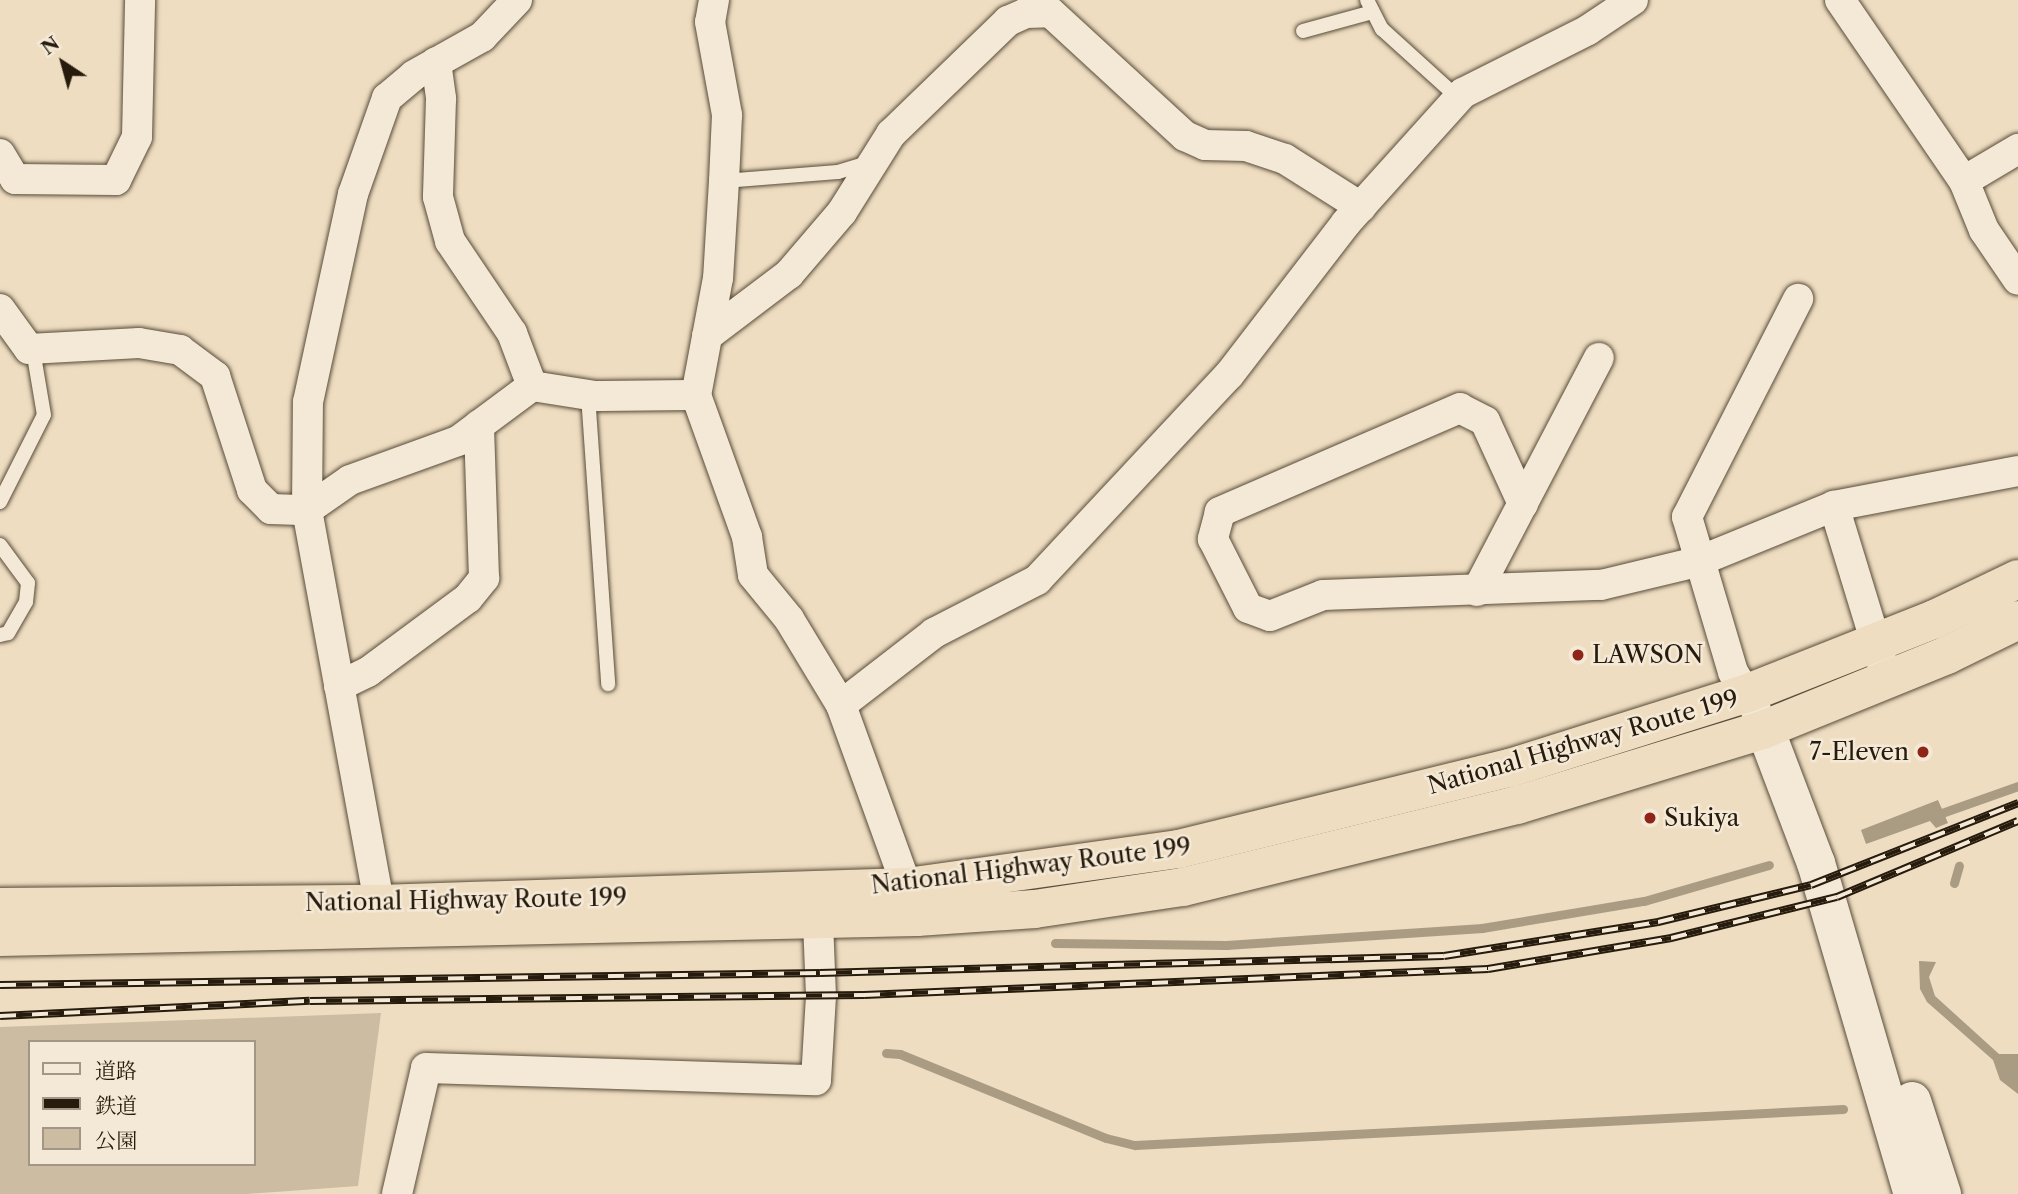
<!DOCTYPE html>
<meta charset="utf-8">
<style>
body{margin:0}
#map{position:relative;width:2018px;height:1194px;overflow:hidden;background:#eeddc1;font-family:"Libre Caslon Text","Noto Serif JP",serif}
div>[style]{position:absolute}
.green>*{inset:0;background:#ccbca2}
.water>*{inset:0;background:#aa9b83}
.stream>*{height:9px;margin:-4.5px;padding:0 4.5px;transform-origin:4.5px;border-radius:4.5px;background:#aa9b83}
.roads{filter:drop-shadow(0 0 2px #584c39) drop-shadow(0 0 2px #584c39)}
.lane>*{height:14px;margin:-7px;padding:0 7px;transform-origin:7px;border-radius:7px;background:#f4e9d7}
.street>*{height:30px;margin:-15px;padding:0 15px;transform-origin:15px;border-radius:15px;background:#f4e9d7}
.secondary>*{height:38px;margin:-19px;padding:0 19px;transform-origin:19px;border-radius:19px;background:#f4e9d7}
.highway>*{height:38px;margin:-19px;padding:0 19px;transform-origin:19px;border-radius:19px;background:#eeddc1}
.rail>*{height:8px;margin-top:-4px;transform-origin:0;background:repeating-linear-gradient(90deg,#f4e9d7 0 16px,#261b0c 0 32px);box-sizing:border-box;border-block:2px solid #261b0c}
.dots>*{width:19px;height:19px;translate:-50% -50%;box-sizing:border-box;border:4px solid #f4e9d7;border-radius:50%}
span{translate:-50% -50%;white-space:nowrap;text-align:center;line-height:1.15;-webkit-text-stroke:5px #f4e9d7;paint-order:stroke}
.poi-label{font-size:24px;color:#261b0c}
.left{translate:0 -50%;text-align:left}
.right{translate:-100% -50%;text-align:right}
.street-label{font-size:24px;color:#261b0c}
.legend{position:absolute;left:28px;top:1040px;width:228px;height:126px;box-sizing:border-box;background:#f4e9d7;border:2px solid #a29786;margin:0;padding:9px 12px;list-style:none;font-size:21px;color:#261b0c}
.legend li{display:flex;align-items:center;gap:14px;height:35px}
.legend b{width:35px;border:2px solid #a29786}
.north{position:absolute;left:28px;top:28px;width:70px;height:70px;-webkit-text-stroke:5px #f4e9d7;paint-order:stroke;rotate:324deg;font-size:19px;font-weight:700;line-height:28px;text-align:center;color:#261b0c}
.north::after{content:'';display:block;margin:auto;width:24px;height:32px;background:#261b0c;clip-path:polygon(50% 0,100% 100%,50% 72%,0 100%)}
</style>
<div id="map">
<div class="green">
<i style="clip-path:polygon(evenodd,381px 1013px,358px 1186px,247px 1194px,0 1194px,0 1027px,381px 1013px,30px 1042px,254px 1042px,254px 1164px,30px 1164px,30px 1042px)"></i>
</div>
<div class="water">
<i style="clip-path:polygon(1938px 800px,1948px 823px,1936px 828px,1930px 821px,1866px 844px,1861px 830px)"></i>
<i style="clip-path:polygon(1919px 961px,1936px 962px,1929px 977px,1935px 996px,1999px 1054px,2018px 1054px,2018px 1094px,2000px 1080px,1993px 1060px,1927px 1002px,1920px 989px)"></i>
</div>
<div class="stream">
<i style="left:1936px;top:815px;width:87px;rotate:-19.5deg"></i>
<i style="left:1954px;top:883px;width:18px;rotate:-74deg"></i>
<i style="left:1055px;top:943px;width:171px;rotate:0.7deg"></i>
<i style="left:1226px;top:945px;width:257px;rotate:-3.8deg"></i>
<i style="left:1482px;top:928px;width:164px;rotate:-9.5deg"></i>
<i style="left:1644px;top:901px;width:130px;rotate:-16.1deg"></i>
<i style="left:886px;top:1053px;width:14px;rotate:4deg"></i>
<i style="left:900px;top:1054px;width:222px;rotate:22.2deg"></i>
<i style="left:1106px;top:1138px;width:30px;rotate:14deg"></i>
<i style="left:1135px;top:1145px;width:709px;rotate:-2.91deg"></i>
</div>
<div class="roads">
<div class="lane">
<i style="left:1367px;top:0;width:33px;rotate:63deg"></i>
<i style="left:1382px;top:29px;width:103px;rotate:42.2deg"></i>
<i style="left:1303px;top:31px;width:72px;rotate:-15.4deg"></i>
<i style="left:724px;top:181px;width:114px;rotate:-4.5deg"></i>
<i style="left:838px;top:172px;width:31px;rotate:-17deg"></i>
<i style="left:588px;top:395px;width:290px;rotate:86deg"></i>
<i style="left:0;top:502px;width:97px;rotate:-63.2deg"></i>
<i style="left:44px;top:415px;width:66px;rotate:-99.6deg"></i>
<i style="left:0;top:545px;width:47px;rotate:53.6deg"></i>
<i style="left:28px;top:583px;width:19px;rotate:96deg"></i>
<i style="left:26px;top:602px;width:36px;rotate:120deg"></i>
<i style="left:8px;top:633px;width:8px;rotate:166deg"></i>
</div>
<div class="street">
<i style="left:714px;top:0;width:22px;rotate:100deg"></i>
<i style="left:710px;top:22px;width:95px;rotate:79.6deg"></i>
<i style="left:727px;top:115px;width:66px;rotate:92.6deg"></i>
<i style="left:724px;top:181px;width:97px;rotate:93.5deg"></i>
<i style="left:718px;top:278px;width:119px;rotate:100.6deg"></i>
<i style="left:696px;top:395px;width:151px;rotate:70.2deg"></i>
<i style="left:747px;top:537px;width:38px;rotate:81deg"></i>
<i style="left:753px;top:575px;width:57px;rotate:50.7deg"></i>
<i style="left:789px;top:619px;width:100px;rotate:58.8deg"></i>
<i style="left:841px;top:705px;width:215px;rotate:70.1deg"></i>
<i style="left:1840px;top:0;width:219px;rotate:55.6deg"></i>
<i style="left:1964px;top:181px;width:53px;rotate:67.8deg"></i>
<i style="left:1984px;top:230px;width:60px;rotate:55.8deg"></i>
<i style="left:436px;top:62px;width:37px;rotate:82deg"></i>
<i style="left:441px;top:99px;width:98px;rotate:91.8deg"></i>
<i style="left:438px;top:197px;width:46px;rotate:74.7deg"></i>
<i style="left:450px;top:241px;width:111px;rotate:56deg"></i>
<i style="left:512px;top:333px;width:57px;rotate:69.3deg"></i>
<i style="left:0;top:154px;width:29px;rotate:59deg"></i>
<i style="left:15px;top:179px;width:101px;rotate:0.6deg"></i>
<i style="left:116px;top:180px;width:48px;rotate:-64deg"></i>
<i style="left:137px;top:137px;width:137px;rotate:-88.7deg"></i>
<i style="left:1964px;top:181px;width:63px;rotate:-30.7deg"></i>
<i style="left:0;top:309px;width:49px;rotate:54.1deg"></i>
<i style="left:29px;top:349px;width:110px;rotate:-3.1deg"></i>
<i style="left:139px;top:343px;width:42px;rotate:9.7deg"></i>
<i style="left:180px;top:350px;width:44px;rotate:36.6deg"></i>
<i style="left:215px;top:376px;width:120px;rotate:72deg"></i>
<i style="left:252px;top:490px;width:27px;rotate:45deg"></i>
<i style="left:271px;top:509px;width:36px;rotate:2deg"></i>
<i style="left:307px;top:510px;width:52px;rotate:-34.9deg"></i>
<i style="left:350px;top:480px;width:115px;rotate:-19.9deg"></i>
<i style="left:458px;top:441px;width:92px;rotate:-36.6deg"></i>
<i style="left:532px;top:386px;width:64px;rotate:9deg"></i>
<i style="left:595px;top:396px;width:101px;rotate:-0.6deg"></i>
<i style="left:707px;top:336px;width:103px;rotate:-37.1deg"></i>
<i style="left:789px;top:274px;width:82px;rotate:-49.5deg"></i>
<i style="left:842px;top:212px;width:92px;rotate:-57.9deg"></i>
<i style="left:891px;top:134px;width:163px;rotate:-44deg"></i>
<i style="left:1008px;top:21px;width:20px;rotate:-24deg"></i>
<i style="left:1026px;top:13px;width:24px;rotate:-2deg"></i>
<i style="left:1050px;top:12px;width:183px;rotate:42.6deg"></i>
<i style="left:1185px;top:136px;width:22px;rotate:24deg"></i>
<i style="left:1205px;top:145px;width:41px;rotate:1.4deg"></i>
<i style="left:1246px;top:146px;width:41px;rotate:18.4deg"></i>
<i style="left:1285px;top:159px;width:90px;rotate:32.3deg"></i>
<i style="left:1523px;top:504px;width:91px;rotate:-114.6deg"></i>
<i style="left:1485px;top:421px;width:28px;rotate:-153deg"></i>
<i style="left:1460px;top:408px;width:262px;rotate:156.6deg"></i>
<i style="left:1220px;top:512px;width:28px;rotate:105deg"></i>
<i style="left:1213px;top:539px;width:77px;rotate:63.1deg"></i>
<i style="left:1248px;top:608px;width:23px;rotate:20deg"></i>
<i style="left:1270px;top:616px;width:57px;rotate:-21.6deg"></i>
<i style="left:1323px;top:595px;width:278px;rotate:-2.1deg"></i>
<i style="left:1601px;top:585px;width:99px;rotate:-13.5deg"></i>
<i style="left:1697px;top:562px;width:148px;rotate:-22.2deg"></i>
<i style="left:1834px;top:506px;width:187px;rotate:-10.8deg"></i>
<i style="left:1834px;top:506px;width:164px;rotate:73deg"></i>
<i style="left:1477px;top:591px;width:263px;rotate:-62.4deg"></i>
<i style="left:339px;top:686px;width:32px;rotate:-26deg"></i>
<i style="left:368px;top:672px;width:124px;rotate:-36.5deg"></i>
<i style="left:468px;top:598px;width:26px;rotate:-51deg"></i>
<i style="left:484px;top:578px;width:153px;rotate:-91.9deg"></i>
<i style="left:841px;top:705px;width:118px;rotate:-37.7deg"></i>
<i style="left:934px;top:633px;width:116px;rotate:-27.2deg"></i>
<i style="left:1037px;top:580px;width:281px;rotate:-46.9deg"></i>
<i style="left:1229px;top:375px;width:192px;rotate:-52.4deg"></i>
<i style="left:1346px;top:223px;width:175px;rotate:-48deg"></i>
<i style="left:1463px;top:93px;width:140px;rotate:-26.7deg"></i>
<i style="left:1588px;top:30px;width:54px;rotate:-33.7deg"></i>
<i style="left:1756px;top:710px;width:44px;rotate:-121.2deg"></i>
<i style="left:1733px;top:672px;width:162px;rotate:-106.5deg"></i>
<i style="left:1687px;top:517px;width:245px;rotate:-63deg"></i>
<i style="left:383px;top:924px;width:421px;rotate:-100.4deg"></i>
<i style="left:307px;top:510px;width:108px;rotate:-89.5deg"></i>
<i style="left:308px;top:402px;width:213px;rotate:-77.8deg"></i>
<i style="left:353px;top:194px;width:102px;rotate:-70.5deg"></i>
<i style="left:387px;top:98px;width:35px;rotate:-40deg"></i>
<i style="left:414px;top:75px;width:78px;rotate:-29.2deg"></i>
<i style="left:482px;top:37px;width:51px;rotate:-46.6deg"></i>
<i style="left:397px;top:1194px;width:129px;rotate:-77deg"></i>
<i style="left:426px;top:1068px;width:390px;rotate:1.8deg"></i>
<i style="left:816px;top:1080px;width:84px;rotate:-86.6deg"></i>
<i style="left:821px;top:996px;width:76px;rotate:-92.3deg"></i>
</div>
<div class="secondary">
<i style="left:1765px;top:729px;width:143px;rotate:69.2deg"></i>
<i style="left:1816px;top:863px;width:345px;rotate:73.7deg"></i>
<i style="left:1912px;top:1101px;width:98px;rotate:72.1deg"></i>
</div>
<div class="highway">
<i style="left:0;top:907px;width:379px;rotate:-0.5deg"></i>
<i style="left:379px;top:904px;width:529px;rotate:-1.84deg"></i>
<i style="left:908px;top:887px;width:274px;rotate:-8deg"></i>
<i style="left:1179px;top:849px;width:341px;rotate:-13.8deg"></i>
<i style="left:1510px;top:768px;width:250px;rotate:-17.5deg"></i>
<i style="left:1748px;top:693px;width:201px;rotate:-21.6deg"></i>
<i style="left:1935px;top:619px;width:92px;rotate:-25.7deg"></i>
<i style="left:0;top:937px;width:917px;rotate:-1.25deg"></i>
<i style="left:917px;top:917px;width:118px;rotate:-3.9deg"></i>
<i style="left:1035px;top:909px;width:150px;rotate:-8.5deg"></i>
<i style="left:1183px;top:887px;width:344px;rotate:-13.8deg"></i>
<i style="left:1517px;top:805px;width:259px;rotate:-17deg"></i>
<i style="left:1765px;top:729px;width:196px;rotate:-22.1deg"></i>
<i style="left:1947px;top:655px;width:79px;rotate:-26.2deg"></i>
</div>
</div>
<div class="rail">
<i style="left:0;top:985px;width:820px;rotate:-0.84deg"></i>
<i style="left:820px;top:973px;width:624px;rotate:-1.56deg"></i>
<i style="left:1444px;top:956px;width:217px;rotate:-9deg"></i>
<i style="left:1658px;top:922px;width:157px;rotate:-13.6deg"></i>
<i style="left:1811px;top:885px;width:223px;rotate:-21.6deg"></i>
<i style="left:0;top:1016px;width:310px;rotate:-2.8deg"></i>
<i style="left:310px;top:1001px;width:554px;rotate:-0.62deg"></i>
<i style="left:864px;top:995px;width:625px;rotate:-2.39deg"></i>
<i style="left:1488px;top:969px;width:186px;rotate:-9.6deg"></i>
<i style="left:1671px;top:938px;width:171px;rotate:-13.9deg"></i>
<i style="left:1837px;top:897px;width:196px;rotate:-22.8deg"></i>
</div>
<div class="dots">
<i style="left:1578px;top:655px;background:#8f2418"></i>
<i style="left:1923px;top:752px;background:#8f2418"></i>
<i style="left:1650px;top:818px;background:#8f2418"></i>
</div>
<div class="poi-label">
<span class="left" style="left:1592px;top:655px">LAWSON</span>
<span class="right" style="left:1909px;top:752px">7-Eleven</span>
<span class="left" style="left:1664px;top:818px">Sukiya</span>
</div>
<div class="street-label">
<span style="left:1583px;top:742px;rotate:-16deg">National Highway Route 199</span>
<span style="left:1031px;top:866px;rotate:-7deg">National Highway Route 199</span>
<span style="left:466px;top:900px;rotate:-1deg">National Highway Route 199</span>
</div>
<ul class="legend">
<li><b style="height:9px;background:#f4e9d7"></b>道路</li>
<li><b style="height:9px;background:#261b0c"></b>鉄道</li>
<li><b style="height:19px;background:#ccbca2"></b>公園</li>
</ul>
<div class="north">N</div>
</div>
